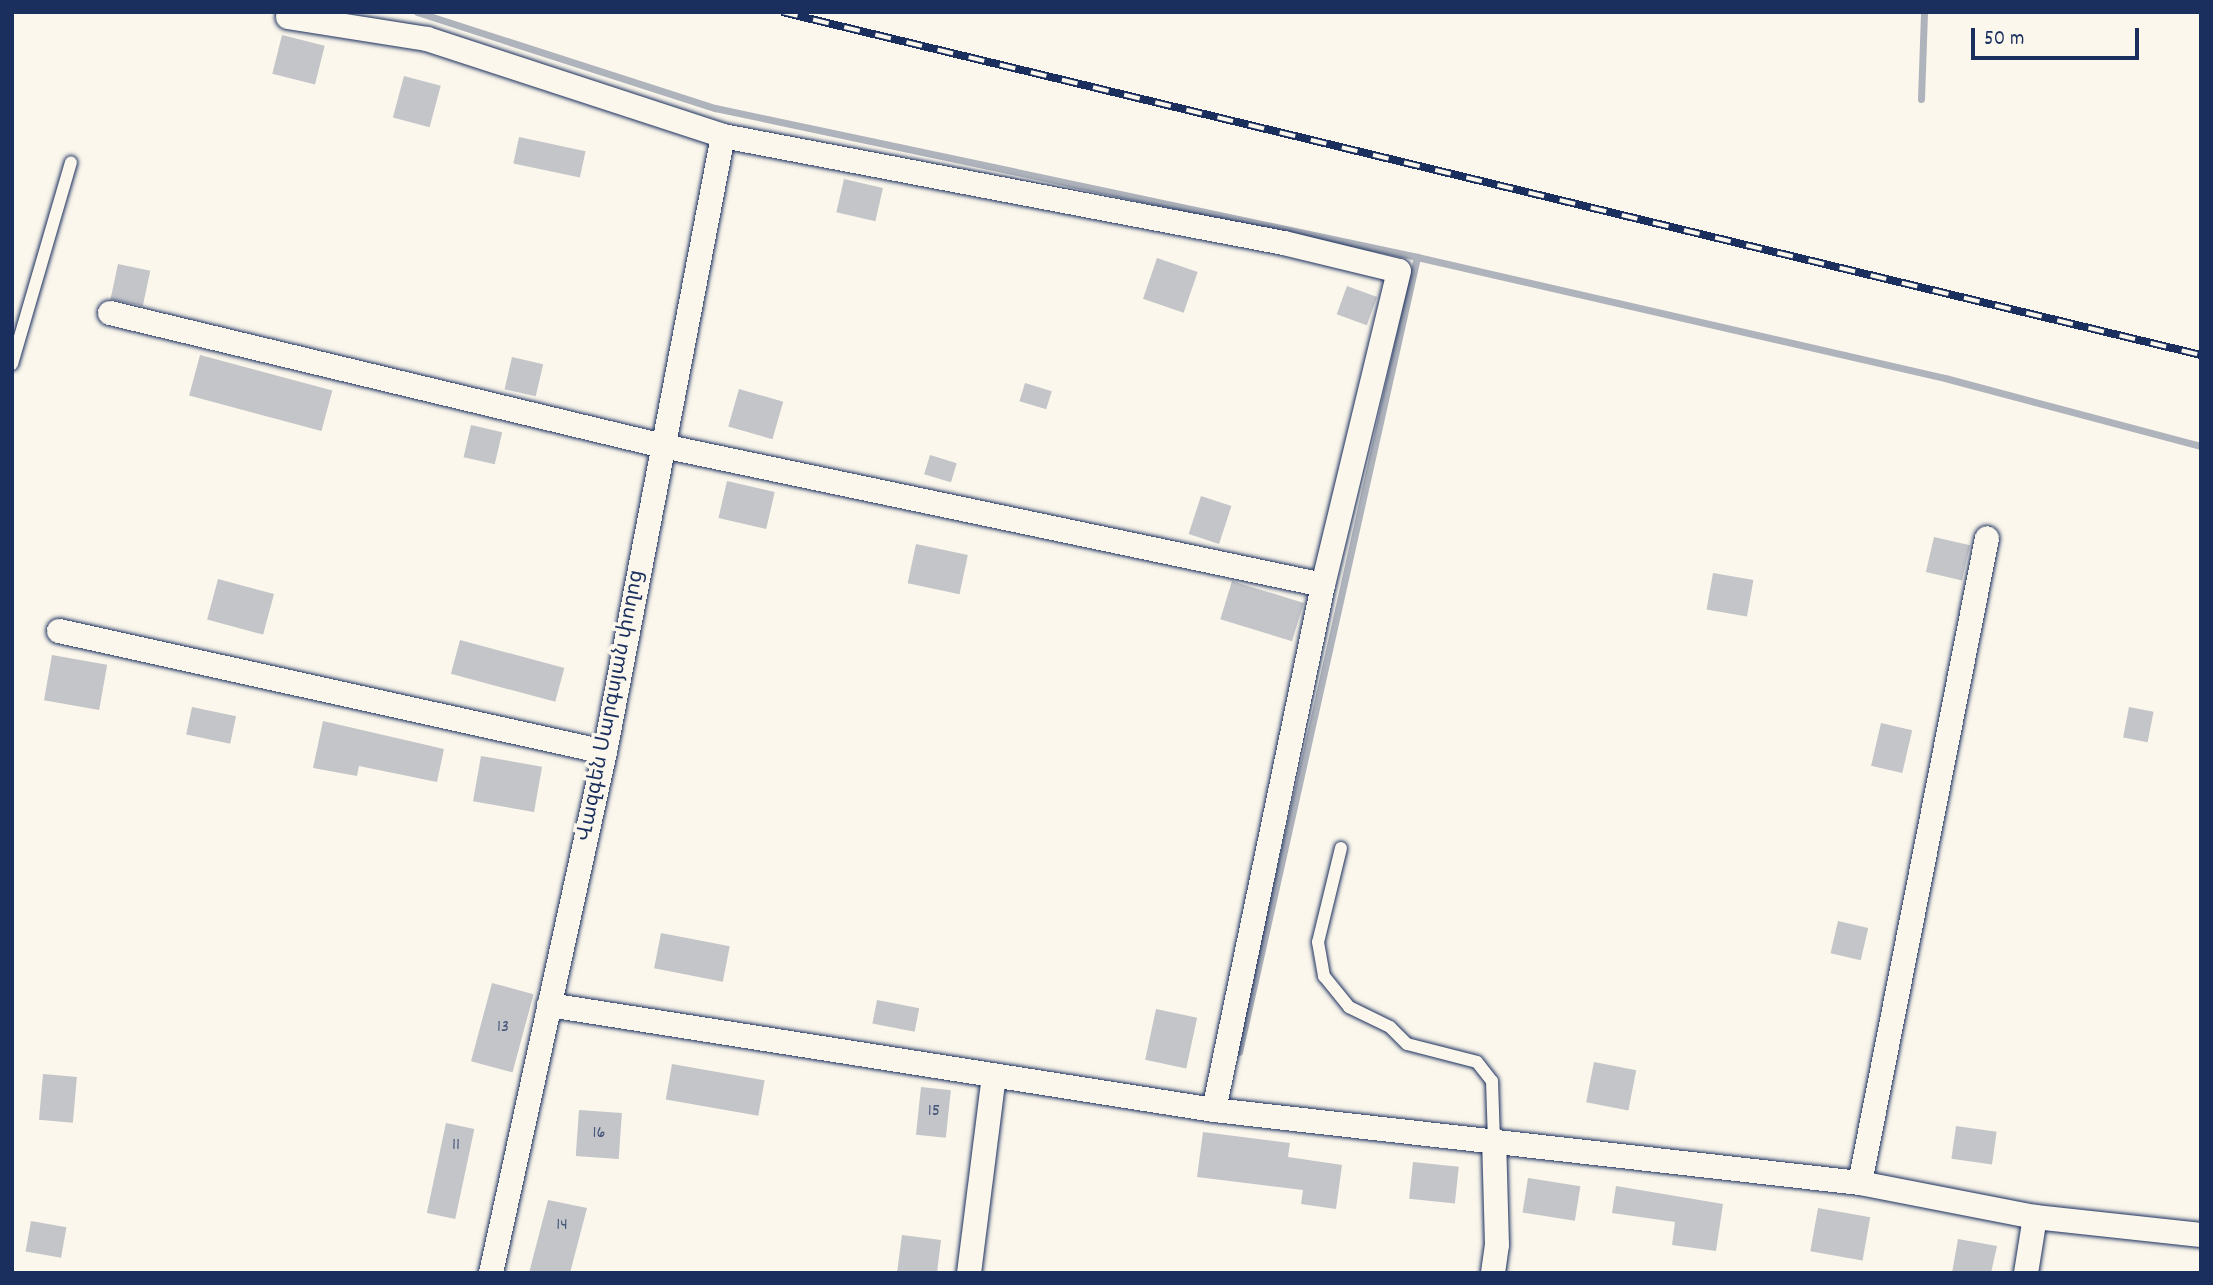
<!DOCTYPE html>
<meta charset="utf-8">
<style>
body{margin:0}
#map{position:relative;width:2213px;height:1285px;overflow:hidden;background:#fbf7ec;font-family:Dekko,"Noto Sans Armenian",sans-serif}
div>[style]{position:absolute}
.stream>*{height:7px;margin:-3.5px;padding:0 3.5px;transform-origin:3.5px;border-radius:3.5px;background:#afb3bb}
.building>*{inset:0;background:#c3c5c9;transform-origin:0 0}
.roads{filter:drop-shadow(0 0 2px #1b2f5e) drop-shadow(0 0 2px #1b2f5e)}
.lane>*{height:12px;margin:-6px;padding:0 6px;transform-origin:6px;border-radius:6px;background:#fbf7ec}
.street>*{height:24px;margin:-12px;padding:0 12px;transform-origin:12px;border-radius:12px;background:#fbf7ec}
.rail>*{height:8px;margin-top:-4px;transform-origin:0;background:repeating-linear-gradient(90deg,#fbf7ec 0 16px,#1b2f5e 0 32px);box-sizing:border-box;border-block:2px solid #1b2f5e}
span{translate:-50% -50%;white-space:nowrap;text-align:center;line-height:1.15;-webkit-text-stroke:7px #fbf7ec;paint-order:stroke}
.number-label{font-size:18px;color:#455479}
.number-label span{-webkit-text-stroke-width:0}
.street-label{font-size:21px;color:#1b2f5e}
.frame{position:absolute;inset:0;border:14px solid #1b2f5e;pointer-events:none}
.scale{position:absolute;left:1971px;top:28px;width:168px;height:32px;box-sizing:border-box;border:4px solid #1b2f5e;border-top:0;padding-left:9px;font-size:21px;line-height:24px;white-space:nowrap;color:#1b2f5e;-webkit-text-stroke:5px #fbf7ec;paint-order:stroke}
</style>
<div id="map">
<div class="stream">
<i style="left:417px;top:12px;width:313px;rotate:17.9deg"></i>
<i style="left:715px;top:108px;width:718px;rotate:11.98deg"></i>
<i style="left:1417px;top:257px;width:542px;rotate:12.91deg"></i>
<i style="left:1945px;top:378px;width:265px;rotate:14.9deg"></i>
<i style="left:1921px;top:99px;width:87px;rotate:-88deg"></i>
<i style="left:1239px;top:1052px;width:815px;rotate:-77.38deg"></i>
</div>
<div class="building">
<i style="left:282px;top:35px;width:44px;height:40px;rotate:14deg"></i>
<i style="left:404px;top:76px;width:38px;height:43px;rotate:15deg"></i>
<i style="left:519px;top:137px;width:68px;height:27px;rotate:12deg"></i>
<i style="left:844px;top:179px;width:40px;height:34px;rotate:13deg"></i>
<i style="left:1157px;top:258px;width:43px;height:43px;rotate:19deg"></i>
<i style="left:118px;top:264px;width:33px;height:36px;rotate:12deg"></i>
<i style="left:1347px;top:286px;width:32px;height:30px;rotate:20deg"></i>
<i style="left:200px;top:355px;width:137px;height:42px;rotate:15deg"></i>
<i style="left:512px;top:357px;width:32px;height:33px;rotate:13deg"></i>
<i style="left:1025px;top:383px;width:28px;height:19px;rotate:17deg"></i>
<i style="left:739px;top:389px;width:46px;height:39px;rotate:16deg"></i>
<i style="left:471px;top:425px;width:32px;height:33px;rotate:13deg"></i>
<i style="left:930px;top:455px;width:28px;height:20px;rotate:17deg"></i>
<i style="left:727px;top:481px;width:49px;height:38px;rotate:13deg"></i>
<i style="left:1201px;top:496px;width:32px;height:40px;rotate:18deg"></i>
<i style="left:1934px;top:537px;width:37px;height:36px;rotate:13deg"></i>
<i style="left:916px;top:544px;width:53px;height:40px;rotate:12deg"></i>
<i style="left:1713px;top:573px;width:41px;height:37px;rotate:10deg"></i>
<i style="left:218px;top:579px;width:58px;height:42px;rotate:15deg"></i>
<i style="left:1232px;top:581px;width:75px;height:40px;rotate:17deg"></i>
<i style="left:460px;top:640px;width:108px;height:35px;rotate:15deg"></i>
<i style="left:52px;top:655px;width:56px;height:46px;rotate:10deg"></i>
<i style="left:192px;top:707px;width:45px;height:28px;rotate:12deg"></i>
<i style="left:2129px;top:707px;width:25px;height:31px;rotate:11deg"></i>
<i style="clip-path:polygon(323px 721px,444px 749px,437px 782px,359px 766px,357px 776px,313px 768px)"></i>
<i style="left:1881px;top:723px;width:32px;height:44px;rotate:13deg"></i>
<i style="left:481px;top:756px;width:62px;height:46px;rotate:10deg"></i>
<i style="left:1838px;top:921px;width:31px;height:33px;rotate:13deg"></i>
<i style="left:661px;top:933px;width:70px;height:36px;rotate:11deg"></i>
<i style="left:492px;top:983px;width:43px;height:81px;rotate:15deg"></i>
<i style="left:877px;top:1000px;width:43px;height:24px;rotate:11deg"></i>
<i style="left:1156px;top:1009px;width:42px;height:52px;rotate:12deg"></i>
<i style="left:1594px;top:1062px;width:43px;height:41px;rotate:11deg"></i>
<i style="left:672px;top:1064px;width:94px;height:36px;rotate:10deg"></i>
<i style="left:43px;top:1074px;width:34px;height:46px;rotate:5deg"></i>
<i style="left:921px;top:1087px;width:30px;height:48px;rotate:6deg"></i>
<i style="left:579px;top:1110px;width:43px;height:46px;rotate:4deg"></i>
<i style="left:446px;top:1123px;width:29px;height:92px;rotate:12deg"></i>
<i style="left:1956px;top:1126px;width:41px;height:33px;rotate:8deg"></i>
<i style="clip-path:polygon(1203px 1132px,1290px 1143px,1288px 1157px,1342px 1165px,1336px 1209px,1301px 1204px,1303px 1190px,1197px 1177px)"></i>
<i style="left:1413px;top:1162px;width:46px;height:37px;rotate:6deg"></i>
<i style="left:1528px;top:1178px;width:53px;height:35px;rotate:9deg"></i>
<i style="clip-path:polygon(1616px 1186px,1723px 1204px,1716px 1251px,1672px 1245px,1675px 1222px,1612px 1213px)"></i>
<i style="clip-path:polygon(548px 1200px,587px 1208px,570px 1273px,529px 1273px)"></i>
<i style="left:1818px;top:1208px;width:53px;height:44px;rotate:10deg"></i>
<i style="left:31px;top:1221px;width:36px;height:31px;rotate:10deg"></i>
<i style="clip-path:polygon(902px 1235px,941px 1240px,937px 1273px,897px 1273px)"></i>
<i style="clip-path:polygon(1958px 1239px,1997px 1246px,1991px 1273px,1952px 1273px)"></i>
</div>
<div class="roads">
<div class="lane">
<i style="left:12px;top:364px;width:210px;rotate:-73.7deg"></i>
<i style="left:1341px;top:848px;width:97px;rotate:103.7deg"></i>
<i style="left:1318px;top:942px;width:35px;rotate:80deg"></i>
<i style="left:1324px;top:976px;width:40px;rotate:51deg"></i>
<i style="left:1349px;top:1007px;width:46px;rotate:26deg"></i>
<i style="left:1390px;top:1027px;width:24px;rotate:45deg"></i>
<i style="left:1407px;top:1044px;width:72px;rotate:14.4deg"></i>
<i style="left:1477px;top:1062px;width:24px;rotate:52deg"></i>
<i style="left:1492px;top:1081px;width:59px;rotate:88.1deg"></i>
</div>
<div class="street">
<i style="left:288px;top:17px;width:141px;rotate:9deg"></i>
<i style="left:427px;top:39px;width:311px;rotate:18.1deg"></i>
<i style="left:723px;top:136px;width:571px;rotate:10.8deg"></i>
<i style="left:1284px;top:243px;width:118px;rotate:13.7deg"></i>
<i style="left:1399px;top:271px;width:323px;rotate:103.6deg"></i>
<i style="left:1323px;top:585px;width:536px;rotate:101.73deg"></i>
<i style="left:110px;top:313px;width:569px;rotate:13.52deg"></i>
<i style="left:663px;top:446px;width:674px;rotate:11.89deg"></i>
<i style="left:59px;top:631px;width:559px;rotate:12.5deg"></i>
<i style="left:549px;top:1005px;width:673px;rotate:8.97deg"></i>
<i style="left:1214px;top:1110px;width:650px;rotate:6.45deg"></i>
<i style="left:1860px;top:1183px;width:178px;rotate:11deg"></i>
<i style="left:2035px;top:1217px;width:167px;rotate:6.2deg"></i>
<i style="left:1860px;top:1183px;width:657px;rotate:-78.86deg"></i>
<i style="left:491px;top:1273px;width:533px;rotate:-77.66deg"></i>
<i style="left:605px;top:752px;width:627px;rotate:-79.16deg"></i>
<i style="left:969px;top:1273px;width:199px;rotate:-82.8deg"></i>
<i style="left:1493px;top:1273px;width:28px;rotate:-82deg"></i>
<i style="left:1497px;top:1245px;width:105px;rotate:-91.6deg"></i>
<i style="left:2026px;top:1273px;width:57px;rotate:-80.9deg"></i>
</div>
</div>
<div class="rail">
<i style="left:782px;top:12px;width:1460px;rotate:13.59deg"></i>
</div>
<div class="number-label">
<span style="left:503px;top:1028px">13</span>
<span style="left:934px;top:1112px">15</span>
<span style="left:599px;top:1134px">16</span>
<span style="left:456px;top:1146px">11</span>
<span style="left:562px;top:1226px">14</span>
</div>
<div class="street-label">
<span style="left:612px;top:706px;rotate:-79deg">Վազգեն Սարգսյան փողոց</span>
</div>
<div class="frame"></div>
<div class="scale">50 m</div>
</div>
